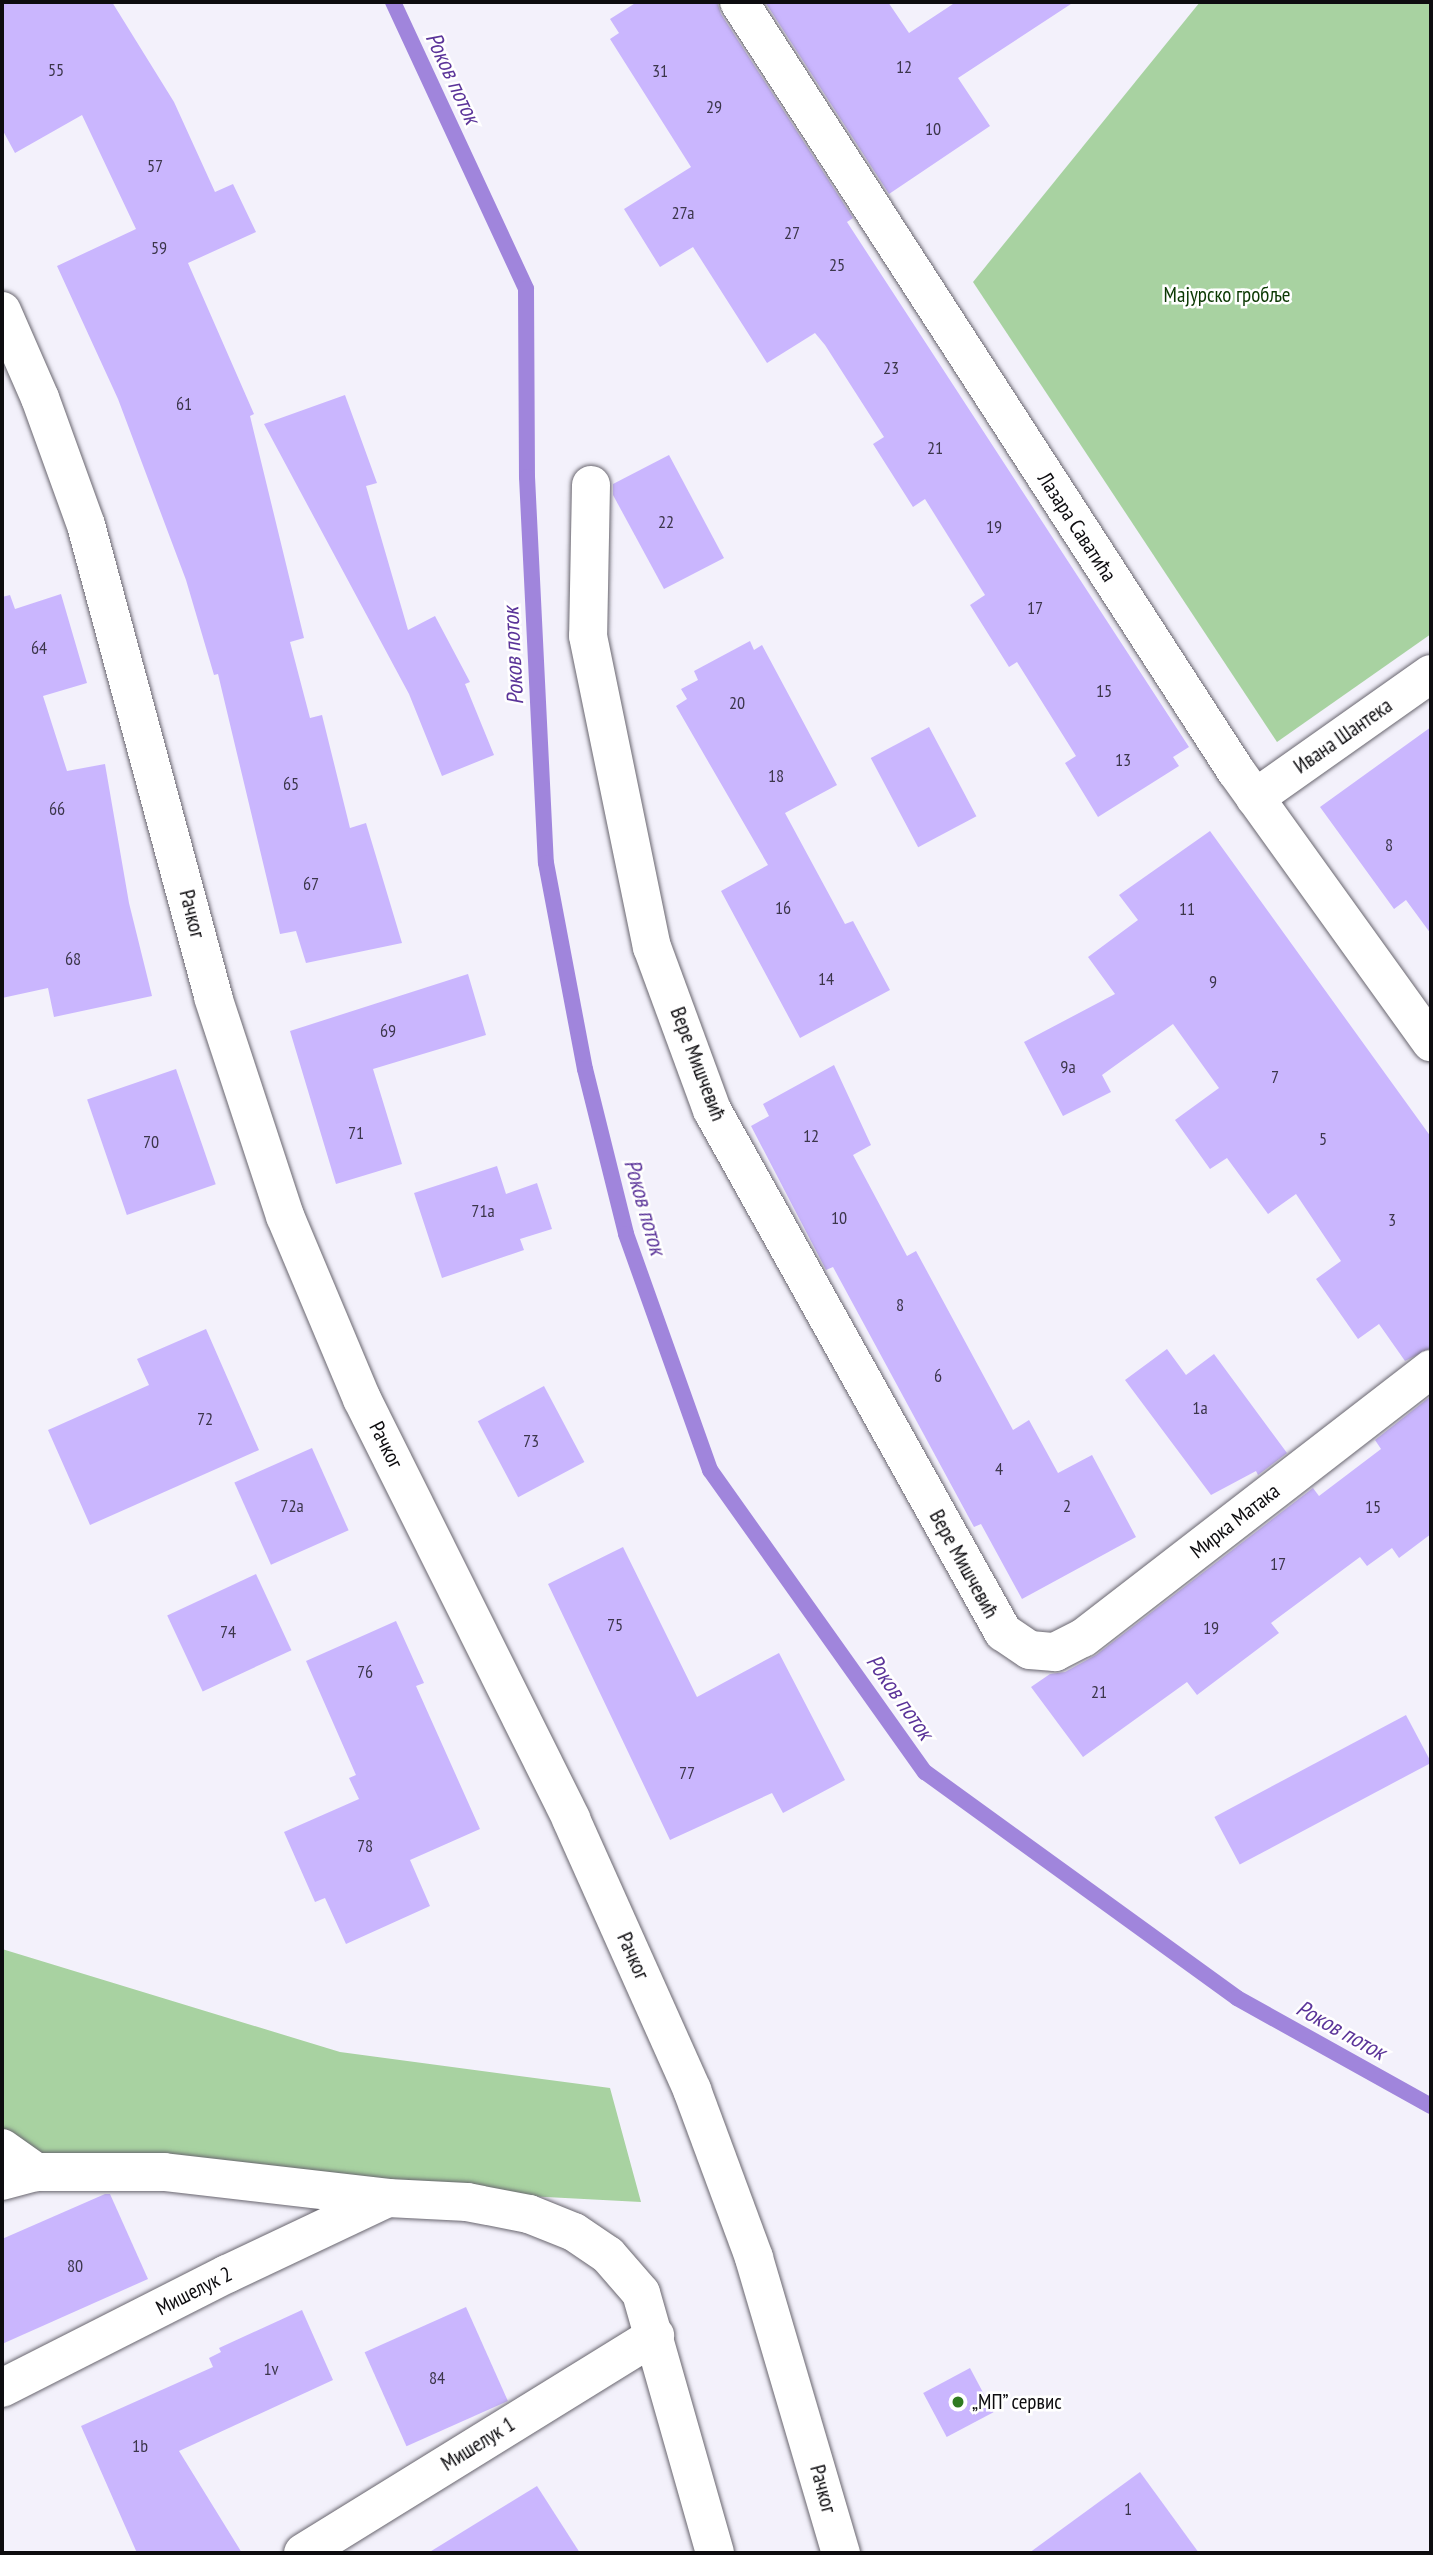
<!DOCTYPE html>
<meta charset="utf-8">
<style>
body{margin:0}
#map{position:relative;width:1433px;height:2555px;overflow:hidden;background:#f3f1fb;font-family:"PT Sans Narrow",sans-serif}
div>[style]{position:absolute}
.green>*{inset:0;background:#a8d2a1}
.stream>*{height:16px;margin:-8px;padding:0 8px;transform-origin:8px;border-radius:8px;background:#a085dc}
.building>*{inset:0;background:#cab6fe;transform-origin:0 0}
.roads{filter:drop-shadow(0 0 2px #69666f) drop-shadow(0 0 2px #69666f)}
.minor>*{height:38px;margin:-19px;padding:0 19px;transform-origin:19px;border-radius:19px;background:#fff}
.primary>*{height:38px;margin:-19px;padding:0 19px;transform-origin:19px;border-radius:19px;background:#fff}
.dots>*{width:19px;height:19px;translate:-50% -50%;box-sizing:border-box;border:4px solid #fff;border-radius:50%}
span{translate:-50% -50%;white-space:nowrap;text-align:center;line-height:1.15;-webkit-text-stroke:5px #fff;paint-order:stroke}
.number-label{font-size:18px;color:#3c364b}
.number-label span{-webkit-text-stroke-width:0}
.park-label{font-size:21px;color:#0b3903}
.street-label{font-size:21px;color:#0d0c0f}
.poi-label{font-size:21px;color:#0d0c0f}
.left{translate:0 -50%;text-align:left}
.water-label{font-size:23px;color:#5b3499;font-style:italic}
.frame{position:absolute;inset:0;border:4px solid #0d0c0f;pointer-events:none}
</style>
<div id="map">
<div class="green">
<i style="clip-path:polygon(1200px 2px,1431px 2px,1431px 634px,1277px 742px,973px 282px)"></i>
<i style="clip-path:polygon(2px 1949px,340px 2052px,610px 2088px,641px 2202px,47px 2171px,2px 2184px)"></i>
</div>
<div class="stream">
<i style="left:393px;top:2px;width:316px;rotate:65.1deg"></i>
<i style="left:526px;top:289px;width:188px;rotate:89.7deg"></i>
<i style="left:527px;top:477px;width:386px;rotate:87.2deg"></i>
<i style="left:546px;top:863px;width:210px;rotate:79.3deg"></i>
<i style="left:585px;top:1069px;width:170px;rotate:76deg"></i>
<i style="left:626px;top:1234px;width:251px;rotate:70.4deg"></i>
<i style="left:710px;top:1470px;width:371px;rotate:54.6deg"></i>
<i style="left:925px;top:1772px;width:385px;rotate:35.9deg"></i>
<i style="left:1237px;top:1998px;width:222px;rotate:29.1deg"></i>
</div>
<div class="building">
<i style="clip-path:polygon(2px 2px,112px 2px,174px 102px,215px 192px,233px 184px,256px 232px,188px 263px,254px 414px,250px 416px,304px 638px,290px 642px,310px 718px,322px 715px,350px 828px,366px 823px,402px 943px,306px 963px,296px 931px,280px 934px,218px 674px,214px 675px,186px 580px,118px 399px,57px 266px,136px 229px,82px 115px,15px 153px,2px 129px)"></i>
<i style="clip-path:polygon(637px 2px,717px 2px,721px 14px,853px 218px,847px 222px,1189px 747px,1173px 757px,1179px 766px,1098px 817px,1065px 763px,1076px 756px,1017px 662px,1009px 667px,970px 605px,985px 595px,925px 499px,913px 507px,873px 444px,884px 437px,825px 345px,815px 333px,767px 363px,693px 247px,660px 267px,624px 209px,691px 167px,610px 39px,619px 33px,610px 19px)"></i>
<i style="clip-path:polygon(765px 2px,888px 2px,909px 33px,956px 2px,1074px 2px,958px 78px,990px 126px,889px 194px)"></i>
<i style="clip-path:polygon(345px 395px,377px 483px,366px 486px,408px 630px,435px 616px,470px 682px,465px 684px,494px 755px,442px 776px,409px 694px,264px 424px)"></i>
<i style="clip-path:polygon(669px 455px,724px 558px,664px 589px,613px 495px,613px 484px)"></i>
<i style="clip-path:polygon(61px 594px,87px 683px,43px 696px,67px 771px,105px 764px,129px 903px,152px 996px,54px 1017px,48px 988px,2px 998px,2px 597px,10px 595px,15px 609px)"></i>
<i style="clip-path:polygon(750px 641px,754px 650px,762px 645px,837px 785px,785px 813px,845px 924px,853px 921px,890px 990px,800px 1038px,721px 891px,768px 865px,676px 706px,687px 699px,681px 689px,698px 680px,694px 671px)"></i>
<i style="left:929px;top:727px;width:101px;height:66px;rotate:62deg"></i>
<i style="clip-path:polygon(1431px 727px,1431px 934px,1406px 900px,1394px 909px,1320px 807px)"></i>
<i style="clip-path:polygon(1210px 831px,1431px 1137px,1431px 1348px,1405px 1361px,1379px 1324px,1358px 1339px,1316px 1279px,1341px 1261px,1296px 1194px,1268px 1214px,1227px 1158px,1210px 1169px,1175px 1120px,1219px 1088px,1173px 1024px,1102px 1075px,1111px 1092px,1063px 1116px,1024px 1042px,1115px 994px,1088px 957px,1138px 920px,1119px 895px)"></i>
<i style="clip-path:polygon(468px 974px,486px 1035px,373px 1069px,402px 1164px,336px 1184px,290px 1031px)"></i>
<i style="clip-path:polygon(834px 1065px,871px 1145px,853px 1155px,907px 1256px,916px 1251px,1013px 1430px,1029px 1420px,1058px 1473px,1092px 1455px,1136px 1537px,1022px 1599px,981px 1524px,974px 1527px,833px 1267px,826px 1270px,751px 1126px,769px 1116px,763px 1104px)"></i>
<i style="left:176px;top:1069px;width:122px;height:94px;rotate:71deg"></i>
<i style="clip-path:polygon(497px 1166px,506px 1194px,537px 1183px,552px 1229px,520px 1239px,524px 1250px,442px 1278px,414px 1193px)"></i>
<i style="clip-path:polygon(206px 1329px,259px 1450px,90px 1525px,48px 1430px,149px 1385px,137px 1359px)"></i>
<i style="clip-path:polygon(1167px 1349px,1186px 1375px,1214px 1354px,1287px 1453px,1258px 1475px,1256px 1471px,1211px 1495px,1125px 1380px)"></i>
<i style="left:544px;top:1386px;width:86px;height:75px;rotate:62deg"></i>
<i style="clip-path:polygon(1431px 1396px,1431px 1534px,1399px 1558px,1392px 1548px,1367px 1566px,1360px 1557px,1271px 1623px,1279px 1633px,1197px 1695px,1187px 1682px,1083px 1757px,1031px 1687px,1050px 1674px,1065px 1672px,1096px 1655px,1313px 1488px,1319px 1496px,1381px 1449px,1375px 1440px)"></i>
<i style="left:312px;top:1448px;width:90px;height:85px;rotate:66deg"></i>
<i style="clip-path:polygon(623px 1547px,697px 1697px,779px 1653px,845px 1780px,783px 1813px,772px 1793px,670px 1840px,548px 1584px)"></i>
<i style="left:256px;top:1574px;width:84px;height:98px;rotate:65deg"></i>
<i style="clip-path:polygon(396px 1621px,424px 1683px,416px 1686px,480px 1829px,410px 1860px,430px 1906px,346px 1944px,325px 1898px,315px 1902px,284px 1832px,359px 1799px,349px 1778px,356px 1775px,306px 1661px)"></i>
<i style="left:1406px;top:1715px;width:54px;height:217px;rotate:62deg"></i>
<i style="clip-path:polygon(105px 2194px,110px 2194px,148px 2279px,2px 2344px,2px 2239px)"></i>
<i style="left:466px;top:2307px;width:103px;height:111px;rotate:66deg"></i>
<i style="clip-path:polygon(302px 2310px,333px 2380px,179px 2451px,242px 2553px,137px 2553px,81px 2426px,213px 2367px,209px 2358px,221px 2352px,219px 2348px)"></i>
<i style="left:970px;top:2368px;width:50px;height:53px;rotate:62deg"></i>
<i style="clip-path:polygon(1140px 2472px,1199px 2553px,1029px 2553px)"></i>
<i style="clip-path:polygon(537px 2486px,580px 2553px,428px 2553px)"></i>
</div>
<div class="roads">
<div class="minor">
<i style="left:739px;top:2px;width:916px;rotate:57.13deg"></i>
<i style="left:1236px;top:771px;width:334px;rotate:54.3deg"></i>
<i style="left:591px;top:485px;width:151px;rotate:91.1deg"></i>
<i style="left:588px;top:636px;width:318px;rotate:78.4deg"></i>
<i style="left:652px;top:947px;width:174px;rotate:69.8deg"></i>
<i style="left:712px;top:1110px;width:598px;rotate:60.86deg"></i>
<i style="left:1003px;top:1632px;width:32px;rotate:34deg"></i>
<i style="left:1030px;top:1650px;width:25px;rotate:5deg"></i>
<i style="left:1055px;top:1652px;width:31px;rotate:-27deg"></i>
<i style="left:1083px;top:1638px;width:440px;rotate:-37.7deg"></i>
<i style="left:1255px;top:798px;width:215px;rotate:-35.2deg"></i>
<i style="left:2px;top:2148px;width:42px;rotate:35.2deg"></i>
<i style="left:2px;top:2181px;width:35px;rotate:-15deg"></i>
<i style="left:36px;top:2172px;width:128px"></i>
<i style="left:164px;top:2172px;width:226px;rotate:6.6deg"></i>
<i style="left:388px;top:2198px;width:79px;rotate:2.9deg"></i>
<i style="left:467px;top:2202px;width:63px;rotate:11deg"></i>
<i style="left:529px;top:2214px;width:48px;rotate:21.8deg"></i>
<i style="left:574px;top:2232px;width:41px;rotate:34.1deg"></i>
<i style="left:608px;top:2255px;width:50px;rotate:49deg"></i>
<i style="left:641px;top:2293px;width:270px;rotate:74.1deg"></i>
<i style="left:2px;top:2388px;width:252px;rotate:-26.9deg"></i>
<i style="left:227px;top:2274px;width:176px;rotate:-25.3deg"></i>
<i style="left:303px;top:2553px;width:414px;rotate:-31.7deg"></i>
</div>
<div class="primary">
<i style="left:2px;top:311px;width:95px;rotate:66.4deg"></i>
<i style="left:40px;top:398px;width:135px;rotate:70.1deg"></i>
<i style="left:86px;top:525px;width:489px;rotate:74.9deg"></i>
<i style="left:213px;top:997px;width:231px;rotate:71.8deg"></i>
<i style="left:285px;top:1216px;width:199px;rotate:67.2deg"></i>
<i style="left:362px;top:1399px;width:469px;rotate:63.5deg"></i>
<i style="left:571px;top:1819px;width:297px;rotate:65.9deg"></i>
<i style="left:692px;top:2090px;width:179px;rotate:69.7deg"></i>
<i style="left:754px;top:2258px;width:308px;rotate:73.6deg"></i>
</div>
</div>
<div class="dots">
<i style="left:958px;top:2402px;background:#2f7a21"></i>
</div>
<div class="number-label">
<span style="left:904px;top:67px">12</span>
<span style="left:56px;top:70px">55</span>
<span style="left:660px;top:71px">31</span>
<span style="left:714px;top:107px">29</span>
<span style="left:933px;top:129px">10</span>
<span style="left:155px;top:166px">57</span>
<span style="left:683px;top:213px">27a</span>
<span style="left:792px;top:233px">27</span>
<span style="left:159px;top:248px">59</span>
<span style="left:837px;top:265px">25</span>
<span style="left:891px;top:368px">23</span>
<span style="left:184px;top:404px">61</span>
<span style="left:935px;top:448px">21</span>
<span style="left:666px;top:522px">22</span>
<span style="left:994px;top:527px">19</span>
<span style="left:1035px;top:608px">17</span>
<span style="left:39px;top:648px">64</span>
<span style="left:1104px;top:691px">15</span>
<span style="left:737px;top:703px">20</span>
<span style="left:1123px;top:760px">13</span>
<span style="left:776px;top:776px">18</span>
<span style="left:291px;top:784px">65</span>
<span style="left:57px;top:809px">66</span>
<span style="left:1389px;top:845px">8</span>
<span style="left:311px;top:884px">67</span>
<span style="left:783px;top:908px">16</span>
<span style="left:1187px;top:909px">11</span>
<span style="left:73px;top:959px">68</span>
<span style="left:826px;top:979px">14</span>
<span style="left:1213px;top:982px">9</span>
<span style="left:388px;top:1031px">69</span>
<span style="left:1068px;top:1067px">9a</span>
<span style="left:1275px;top:1077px">7</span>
<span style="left:356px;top:1133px">71</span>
<span style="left:811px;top:1136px">12</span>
<span style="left:1323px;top:1139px">5</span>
<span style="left:151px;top:1142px">70</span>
<span style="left:483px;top:1211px">71a</span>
<span style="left:839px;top:1218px">10</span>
<span style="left:1392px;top:1220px">3</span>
<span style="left:900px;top:1305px">8</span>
<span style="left:938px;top:1376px">6</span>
<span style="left:1200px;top:1408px">1a</span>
<span style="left:205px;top:1419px">72</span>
<span style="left:531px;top:1441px">73</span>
<span style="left:999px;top:1469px">4</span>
<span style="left:292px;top:1506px">72a</span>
<span style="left:1067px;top:1506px">2</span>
<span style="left:1373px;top:1507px">15</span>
<span style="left:1278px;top:1564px">17</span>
<span style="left:615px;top:1625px">75</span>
<span style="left:1211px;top:1628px">19</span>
<span style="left:228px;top:1632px">74</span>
<span style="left:365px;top:1672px">76</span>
<span style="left:1099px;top:1692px">21</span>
<span style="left:687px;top:1773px">77</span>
<span style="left:365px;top:1846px">78</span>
<span style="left:75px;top:2266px">80</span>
<span style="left:271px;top:2369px">1v</span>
<span style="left:437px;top:2378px">84</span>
<span style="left:140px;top:2446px">1b</span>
<span style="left:1128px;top:2509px">1</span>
</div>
<div class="park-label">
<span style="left:1227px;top:295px">Мајурско гробље</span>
</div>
<div class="street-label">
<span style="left:1077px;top:527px;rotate:57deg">Лазара Саватића</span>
<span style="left:1343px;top:736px;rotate:-35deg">Ивана Шантека</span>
<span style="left:192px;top:914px;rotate:76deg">Рачког</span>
<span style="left:698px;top:1064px;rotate:69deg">Вере Мишчевић</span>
<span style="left:386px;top:1445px;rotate:63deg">Рачког</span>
<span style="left:1235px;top:1521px;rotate:-38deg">Мирка Матака</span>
<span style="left:964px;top:1564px;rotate:61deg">Вере Мишчевић</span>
<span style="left:633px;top:1956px;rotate:66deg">Рачког</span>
<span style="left:194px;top:2291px;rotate:-27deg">Мишелук 2</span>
<span style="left:478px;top:2444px;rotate:-32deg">Мишелук 1</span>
<span style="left:823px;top:2489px;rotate:75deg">Рачког</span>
</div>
<div class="poi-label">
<span class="left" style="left:972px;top:2402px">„МП” сервис</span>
</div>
<div class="water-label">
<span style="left:453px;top:78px;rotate:65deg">Роков поток</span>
<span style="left:513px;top:656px;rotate:-93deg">Роков поток</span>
<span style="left:645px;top:1207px;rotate:74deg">Роков поток</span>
<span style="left:900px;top:1697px;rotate:55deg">Роков поток</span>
<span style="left:1341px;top:2030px;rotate:29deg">Роков поток</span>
</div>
<div class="frame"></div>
</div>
